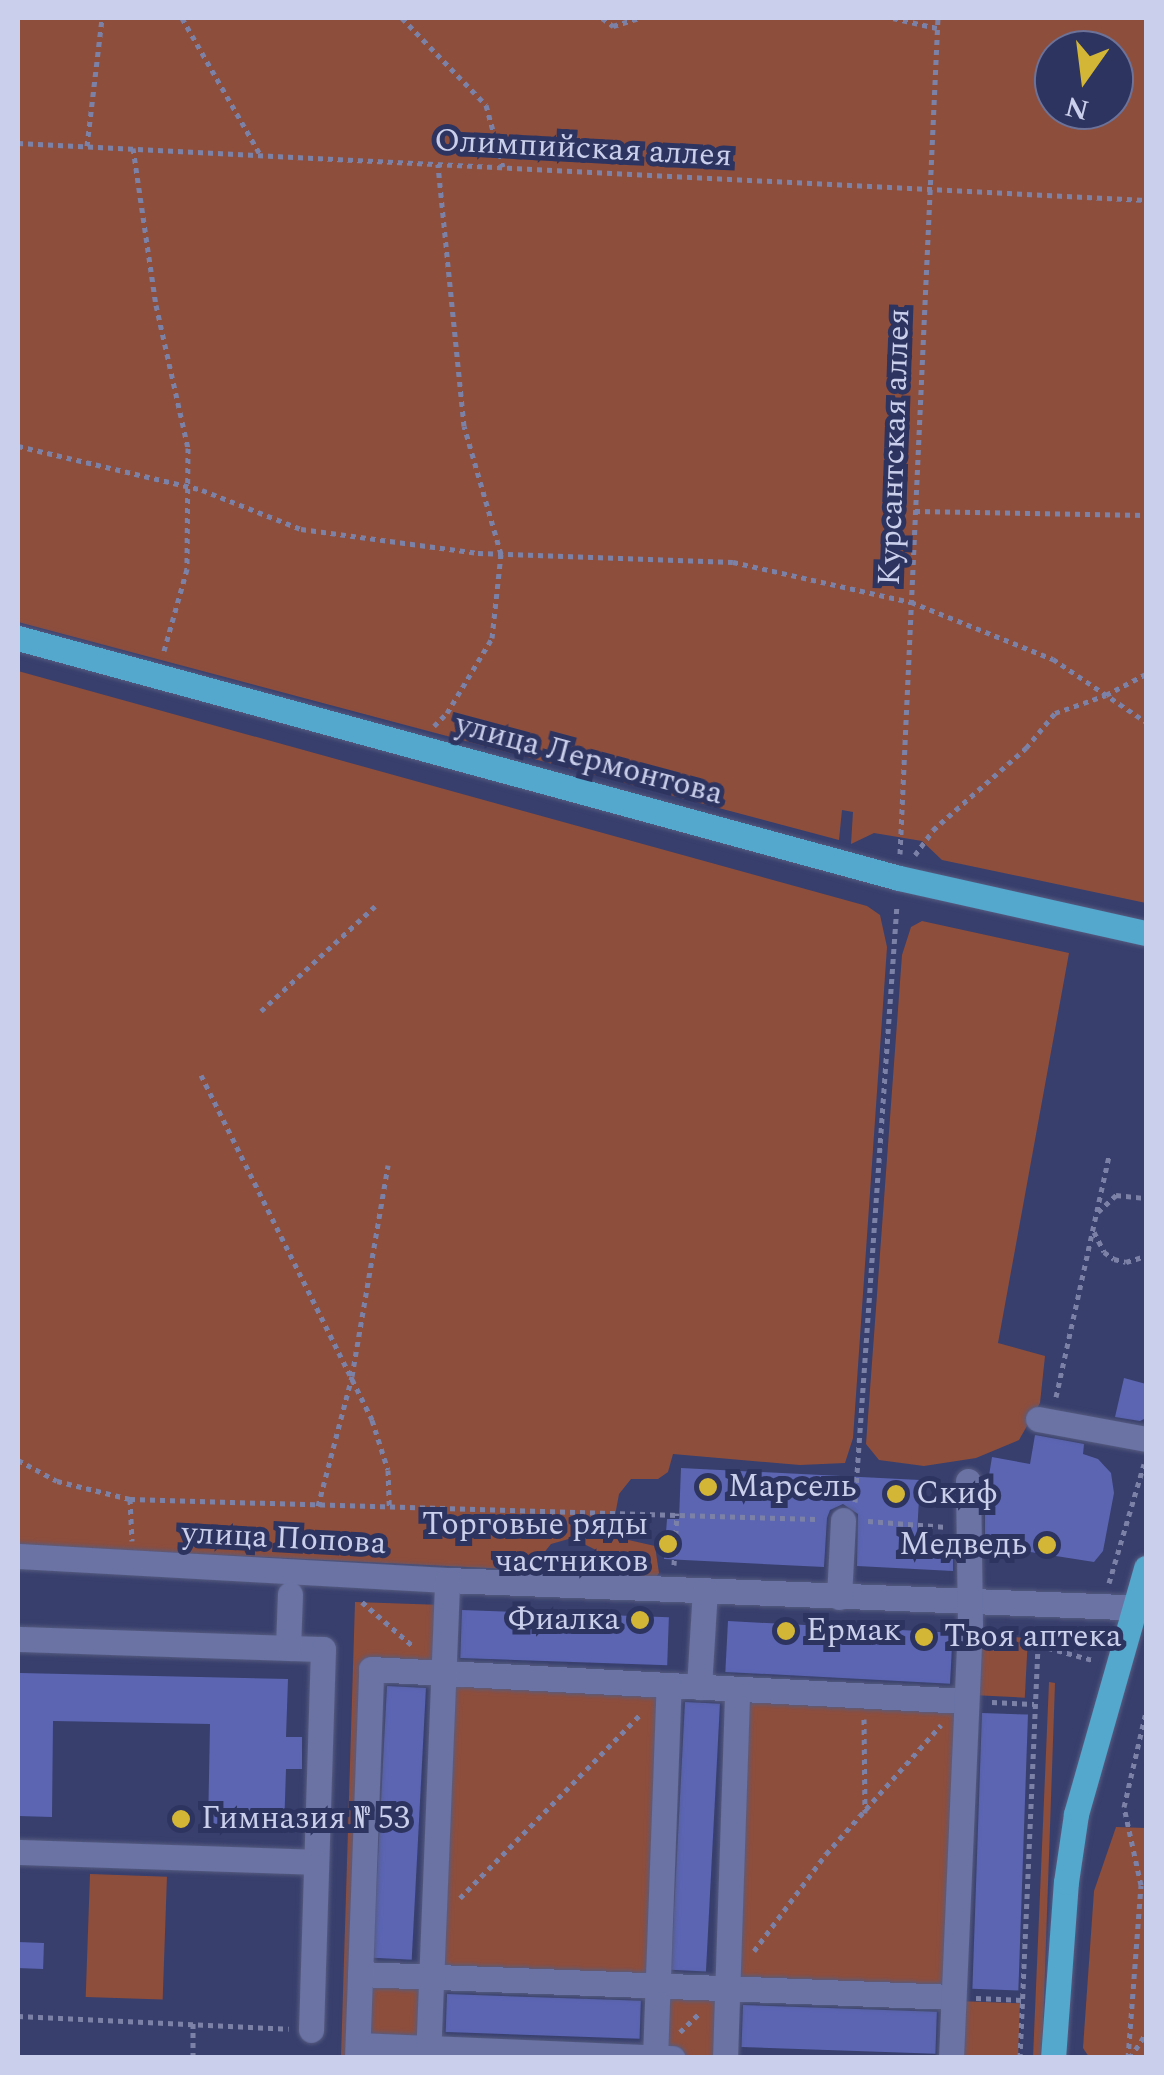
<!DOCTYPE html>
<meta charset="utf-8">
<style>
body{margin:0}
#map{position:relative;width:1164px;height:2075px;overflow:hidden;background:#383f6c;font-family:Spectral,serif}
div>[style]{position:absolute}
.green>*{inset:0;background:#8e4e3c;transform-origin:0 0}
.building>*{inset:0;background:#5b65b2;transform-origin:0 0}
.path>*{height:5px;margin-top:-2.5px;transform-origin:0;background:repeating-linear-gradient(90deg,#7c82a7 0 5px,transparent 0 10px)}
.roads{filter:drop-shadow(0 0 2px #565c81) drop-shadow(0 0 2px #565c81)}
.minor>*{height:25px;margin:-12.5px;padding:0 12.5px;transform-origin:12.5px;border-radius:12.5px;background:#6a73a4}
.major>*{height:25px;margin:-12.5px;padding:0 12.5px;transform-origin:12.5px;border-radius:12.5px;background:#54a7cd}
.dots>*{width:28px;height:28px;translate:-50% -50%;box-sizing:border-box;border:5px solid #2e3460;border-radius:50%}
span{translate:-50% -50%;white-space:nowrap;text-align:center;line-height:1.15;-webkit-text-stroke:10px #2e3460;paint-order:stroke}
.street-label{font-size:32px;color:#cad0eb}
.poi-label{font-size:32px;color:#cad0eb}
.left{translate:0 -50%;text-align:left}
.right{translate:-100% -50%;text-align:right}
.frame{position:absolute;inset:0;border:20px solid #cad0eb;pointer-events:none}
.north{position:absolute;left:1034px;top:30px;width:100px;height:100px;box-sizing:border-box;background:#2e3460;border:2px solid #6c7298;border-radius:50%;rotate:194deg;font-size:28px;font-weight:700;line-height:40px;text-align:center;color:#cad0eb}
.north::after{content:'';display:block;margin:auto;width:35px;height:45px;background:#d3b635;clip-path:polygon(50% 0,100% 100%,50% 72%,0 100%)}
</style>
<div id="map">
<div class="green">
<i style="clip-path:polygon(evenodd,18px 18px,1146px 18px,1146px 903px,942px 860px,922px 841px,874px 833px,851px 844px,853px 812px,842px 810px,839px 840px,18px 622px,18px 18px,1054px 50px,1114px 50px,1114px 110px,1054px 110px,1054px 50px)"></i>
<i style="clip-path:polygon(18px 671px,867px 906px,880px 915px,887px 947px,853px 1438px,845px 1463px,800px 1465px,673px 1454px,668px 1472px,658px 1479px,631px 1479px,619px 1494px,614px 1521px,624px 1539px,655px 1546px,659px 1573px,653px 1581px,621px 1579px,601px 1572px,596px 1550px,572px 1538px,551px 1544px,538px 1560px,508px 1569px,18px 1545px)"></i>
<i style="clip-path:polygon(922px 921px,1069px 953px,998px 1343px,1045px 1356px,1040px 1403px,1019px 1440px,976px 1458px,924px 1466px,879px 1460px,866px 1444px,902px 955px,911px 927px)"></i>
<i style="clip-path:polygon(355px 1602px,443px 1605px,441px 1666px,369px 1663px,354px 2057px,341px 2058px)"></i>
<i style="left:975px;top:1635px;width:53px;height:60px;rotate:3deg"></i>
<i style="left:450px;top:1679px;width:213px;height:292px;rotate:2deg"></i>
<i style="clip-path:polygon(1049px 1682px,1055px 1683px,1042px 2057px,1033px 2058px)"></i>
<i style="left:745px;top:1697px;width:216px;height:286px;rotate:2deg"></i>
<i style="clip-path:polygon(1116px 1827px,1146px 1828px,1146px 2057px,1089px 2057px,1083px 2048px,1094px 1891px)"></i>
<i style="left:90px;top:1874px;width:77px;height:123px;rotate:2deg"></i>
<i style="left:364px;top:1978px;width:65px;height:63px;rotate:4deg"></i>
<i style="left:660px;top:1989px;width:65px;height:65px;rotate:2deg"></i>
<i style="left:957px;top:2001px;width:63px;height:57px;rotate:2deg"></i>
</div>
<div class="building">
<i style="clip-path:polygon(1124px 1378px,1146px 1384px,1146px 1418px,1140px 1421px,1115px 1417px)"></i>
<i style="clip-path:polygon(1035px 1435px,1084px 1444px,1083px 1454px,1098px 1459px,1111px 1473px,1114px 1493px,1103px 1551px,1094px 1562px,985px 1545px,985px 1500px,992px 1457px,1030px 1464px)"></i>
<i style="clip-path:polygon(681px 1468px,920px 1480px,917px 1535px,953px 1537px,953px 1571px,857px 1566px,858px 1514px,843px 1504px,830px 1510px,827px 1518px,824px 1567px,664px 1559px,667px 1519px,679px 1519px)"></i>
<i style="left:462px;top:1610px;width:207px;height:48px;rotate:2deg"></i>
<i style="left:728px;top:1621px;width:225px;height:51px;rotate:3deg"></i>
<i style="clip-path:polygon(20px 1673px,288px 1679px,286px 1737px,302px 1737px,302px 1769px,286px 1769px,284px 1830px,208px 1828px,210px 1724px,53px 1721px,52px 1817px,18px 1816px)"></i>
<i style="left:387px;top:1686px;width:39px;height:272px;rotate:3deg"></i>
<i style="left:685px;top:1702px;width:35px;height:268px;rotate:3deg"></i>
<i style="left:982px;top:1713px;width:46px;height:276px;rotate:2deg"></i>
<i style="left:18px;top:1942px;width:26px;height:26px;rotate:2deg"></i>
<i style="left:447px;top:1994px;width:194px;height:38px;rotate:2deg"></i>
<i style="left:743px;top:2005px;width:194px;height:42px;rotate:2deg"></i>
</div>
<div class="path">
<i style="left:182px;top:18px;width:157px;rotate:60.2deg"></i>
<i style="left:402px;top:18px;width:121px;rotate:46deg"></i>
<i style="left:486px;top:105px;width:64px;rotate:74.7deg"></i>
<i style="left:602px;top:18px;width:14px;rotate:36deg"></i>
<i style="left:613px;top:26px;width:28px;rotate:-17deg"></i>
<i style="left:893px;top:18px;width:45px;rotate:12.8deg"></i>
<i style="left:18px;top:143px;width:1129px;rotate:2.89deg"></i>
<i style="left:87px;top:146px;width:129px;rotate:-83.3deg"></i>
<i style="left:133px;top:148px;width:159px;rotate:81.7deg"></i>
<i style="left:156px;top:305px;width:147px;rotate:77.4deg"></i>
<i style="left:188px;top:448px;width:121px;rotate:90.5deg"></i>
<i style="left:187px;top:569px;width:85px;rotate:105.7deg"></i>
<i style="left:18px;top:446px;width:189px;rotate:13.4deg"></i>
<i style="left:202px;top:490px;width:106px;rotate:21.5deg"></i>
<i style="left:301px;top:529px;width:179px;rotate:7.7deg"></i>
<i style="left:478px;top:553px;width:255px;rotate:2deg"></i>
<i style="left:733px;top:562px;width:182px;rotate:12.7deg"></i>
<i style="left:911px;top:602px;width:153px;rotate:21.9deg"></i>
<i style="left:1053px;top:659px;width:112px;rotate:34.1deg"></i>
<i style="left:915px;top:511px;width:231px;rotate:1deg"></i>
<i style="left:434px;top:726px;width:18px;rotate:-45deg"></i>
<i style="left:447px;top:713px;width:87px;rotate:-59deg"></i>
<i style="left:492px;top:638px;width:84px;rotate:-83.9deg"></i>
<i style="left:501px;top:554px;width:133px;rotate:-106.1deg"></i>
<i style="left:464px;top:426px;width:263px;rotate:-95.7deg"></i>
<i style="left:900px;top:854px;width:837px;rotate:-87.4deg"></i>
<i style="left:915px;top:855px;width:31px;rotate:-54deg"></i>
<i style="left:933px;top:830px;width:124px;rotate:-41.4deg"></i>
<i style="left:1026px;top:748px;width:45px;rotate:-50.4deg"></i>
<i style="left:1055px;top:713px;width:54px;rotate:-19.4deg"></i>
<i style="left:1106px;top:695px;width:45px;rotate:-27.7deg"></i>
<i style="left:261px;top:1011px;width:155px;rotate:-42.6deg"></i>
<i style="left:201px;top:1075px;width:385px;rotate:63.6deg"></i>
<i style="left:372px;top:1420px;width:52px;rotate:72.3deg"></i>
<i style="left:388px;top:1470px;width:38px;rotate:88deg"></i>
<i style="left:1098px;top:1212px;width:25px;rotate:-43deg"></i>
<i style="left:1116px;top:1195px;width:30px;rotate:6deg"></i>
<i style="left:1094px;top:1232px;width:22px;rotate:63deg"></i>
<i style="left:1104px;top:1252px;width:12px;rotate:35deg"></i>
<i style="left:1114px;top:1259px;width:12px;rotate:14deg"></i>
<i style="left:1126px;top:1262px;width:21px;rotate:-17deg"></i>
<i style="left:1056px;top:1397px;width:248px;rotate:-77.6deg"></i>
<i style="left:18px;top:1460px;width:44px;rotate:28.3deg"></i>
<i style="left:57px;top:1481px;width:75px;rotate:13.9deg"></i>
<i style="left:130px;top:1499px;width:687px;rotate:1.67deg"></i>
<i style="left:130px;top:1499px;width:42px;rotate:87.3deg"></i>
<i style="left:855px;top:1502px;width:598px;rotate:-85.98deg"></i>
<i style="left:318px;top:1506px;width:134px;rotate:-75.3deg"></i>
<i style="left:352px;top:1376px;width:214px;rotate:-80.3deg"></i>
<i style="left:868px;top:1521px;width:79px;rotate:4.3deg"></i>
<i style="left:674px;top:1565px;width:52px;rotate:-86.7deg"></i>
<i style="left:1109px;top:1583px;width:124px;rotate:-73.6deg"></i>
<i style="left:362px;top:1602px;width:69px;rotate:40.9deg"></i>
<i style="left:1038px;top:1645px;width:57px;rotate:15.3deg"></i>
<i style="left:992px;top:1702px;width:42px;rotate:2.7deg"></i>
<i style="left:864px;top:1719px;width:94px;rotate:89.4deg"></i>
<i style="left:460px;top:1898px;width:260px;rotate:-45.5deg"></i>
<i style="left:754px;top:1951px;width:121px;rotate:-53.4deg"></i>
<i style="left:826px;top:1854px;width:173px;rotate:-48.3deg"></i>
<i style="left:976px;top:1998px;width:47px;rotate:2.4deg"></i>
<i style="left:18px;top:2016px;width:271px;rotate:2.7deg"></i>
<i style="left:193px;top:2023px;width:35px;rotate:90deg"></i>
<i style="left:680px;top:2032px;width:29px;rotate:-44deg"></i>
<i style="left:1020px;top:2058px;width:430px;rotate:-87.5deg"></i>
<i style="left:1128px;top:2058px;width:173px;rotate:-85.7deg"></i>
<i style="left:1141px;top:1885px;width:80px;rotate:-102.3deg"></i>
<i style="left:1124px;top:1807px;width:98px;rotate:-77deg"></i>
<i style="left:1130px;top:2058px;width:30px;rotate:-57deg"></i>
</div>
<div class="roads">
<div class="minor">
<i style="left:1038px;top:1419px;width:110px;rotate:10.5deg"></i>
<i style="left:18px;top:1556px;width:430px;rotate:3.2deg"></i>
<i style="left:447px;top:1580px;width:700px;rotate:2.29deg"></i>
<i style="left:839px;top:1597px;width:77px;rotate:-87deg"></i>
<i style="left:18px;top:1639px;width:305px;rotate:1.9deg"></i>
<i style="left:323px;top:1649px;width:381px;rotate:91.8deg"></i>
<i style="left:288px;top:1648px;width:54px;rotate:-87.9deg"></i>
<i style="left:699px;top:1687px;width:97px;rotate:-86.5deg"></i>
<i style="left:18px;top:1852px;width:298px;rotate:1.9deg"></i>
<i style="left:360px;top:1974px;width:593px;rotate:2.22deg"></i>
<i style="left:358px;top:2045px;width:315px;rotate:2.4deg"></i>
<i style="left:357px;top:2058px;width:389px;rotate:-87.9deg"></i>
<i style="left:371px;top:1669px;width:596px;rotate:3.08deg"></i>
<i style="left:428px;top:2058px;width:478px;rotate:-87.7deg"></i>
<i style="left:655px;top:2058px;width:373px;rotate:-87.9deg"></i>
<i style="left:725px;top:2058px;width:369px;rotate:-88.1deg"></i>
<i style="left:951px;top:2058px;width:434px;rotate:-87.5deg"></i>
<i style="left:970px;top:1624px;width:143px;rotate:-90.8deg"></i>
</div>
<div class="major">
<i style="left:18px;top:638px;width:913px;rotate:15.24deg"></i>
<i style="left:899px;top:878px;width:253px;rotate:12.6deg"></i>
<i style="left:1053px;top:2058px;width:176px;rotate:-85.8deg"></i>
<i style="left:1066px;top:1882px;width:69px;rotate:-81.6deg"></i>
<i style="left:1076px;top:1814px;width:256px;rotate:-74.1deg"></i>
</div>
</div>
<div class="dots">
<i style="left:708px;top:1487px;background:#d3b635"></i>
<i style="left:896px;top:1494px;background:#d3b635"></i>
<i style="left:668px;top:1544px;background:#d3b635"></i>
<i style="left:1047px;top:1545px;background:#d3b635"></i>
<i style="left:640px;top:1620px;background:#d3b635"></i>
<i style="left:786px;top:1631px;background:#d3b635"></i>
<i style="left:924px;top:1637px;background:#d3b635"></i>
<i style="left:181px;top:1819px;background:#d3b635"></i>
</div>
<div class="street-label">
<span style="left:583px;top:149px;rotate:3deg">Олимпийская аллея</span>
<span style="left:895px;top:447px;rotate:-88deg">Курсантская аллея</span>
<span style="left:589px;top:760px;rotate:15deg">улица Лермонтова</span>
<span style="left:284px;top:1539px;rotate:3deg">улица Попова</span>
</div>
<div class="poi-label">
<span class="left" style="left:728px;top:1487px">Марсель</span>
<span class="left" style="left:916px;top:1494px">Скиф</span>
<span class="right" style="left:648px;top:1544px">Торговые ряды<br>частников</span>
<span class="right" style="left:1027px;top:1545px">Медведь</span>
<span class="right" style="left:620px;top:1620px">Фиалка</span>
<span class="left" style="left:806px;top:1631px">Ермак</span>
<span class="left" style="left:944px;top:1637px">Твоя аптека</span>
<span class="left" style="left:201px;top:1819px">Гимназия № 53</span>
</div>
<div class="frame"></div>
<div class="north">N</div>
</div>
